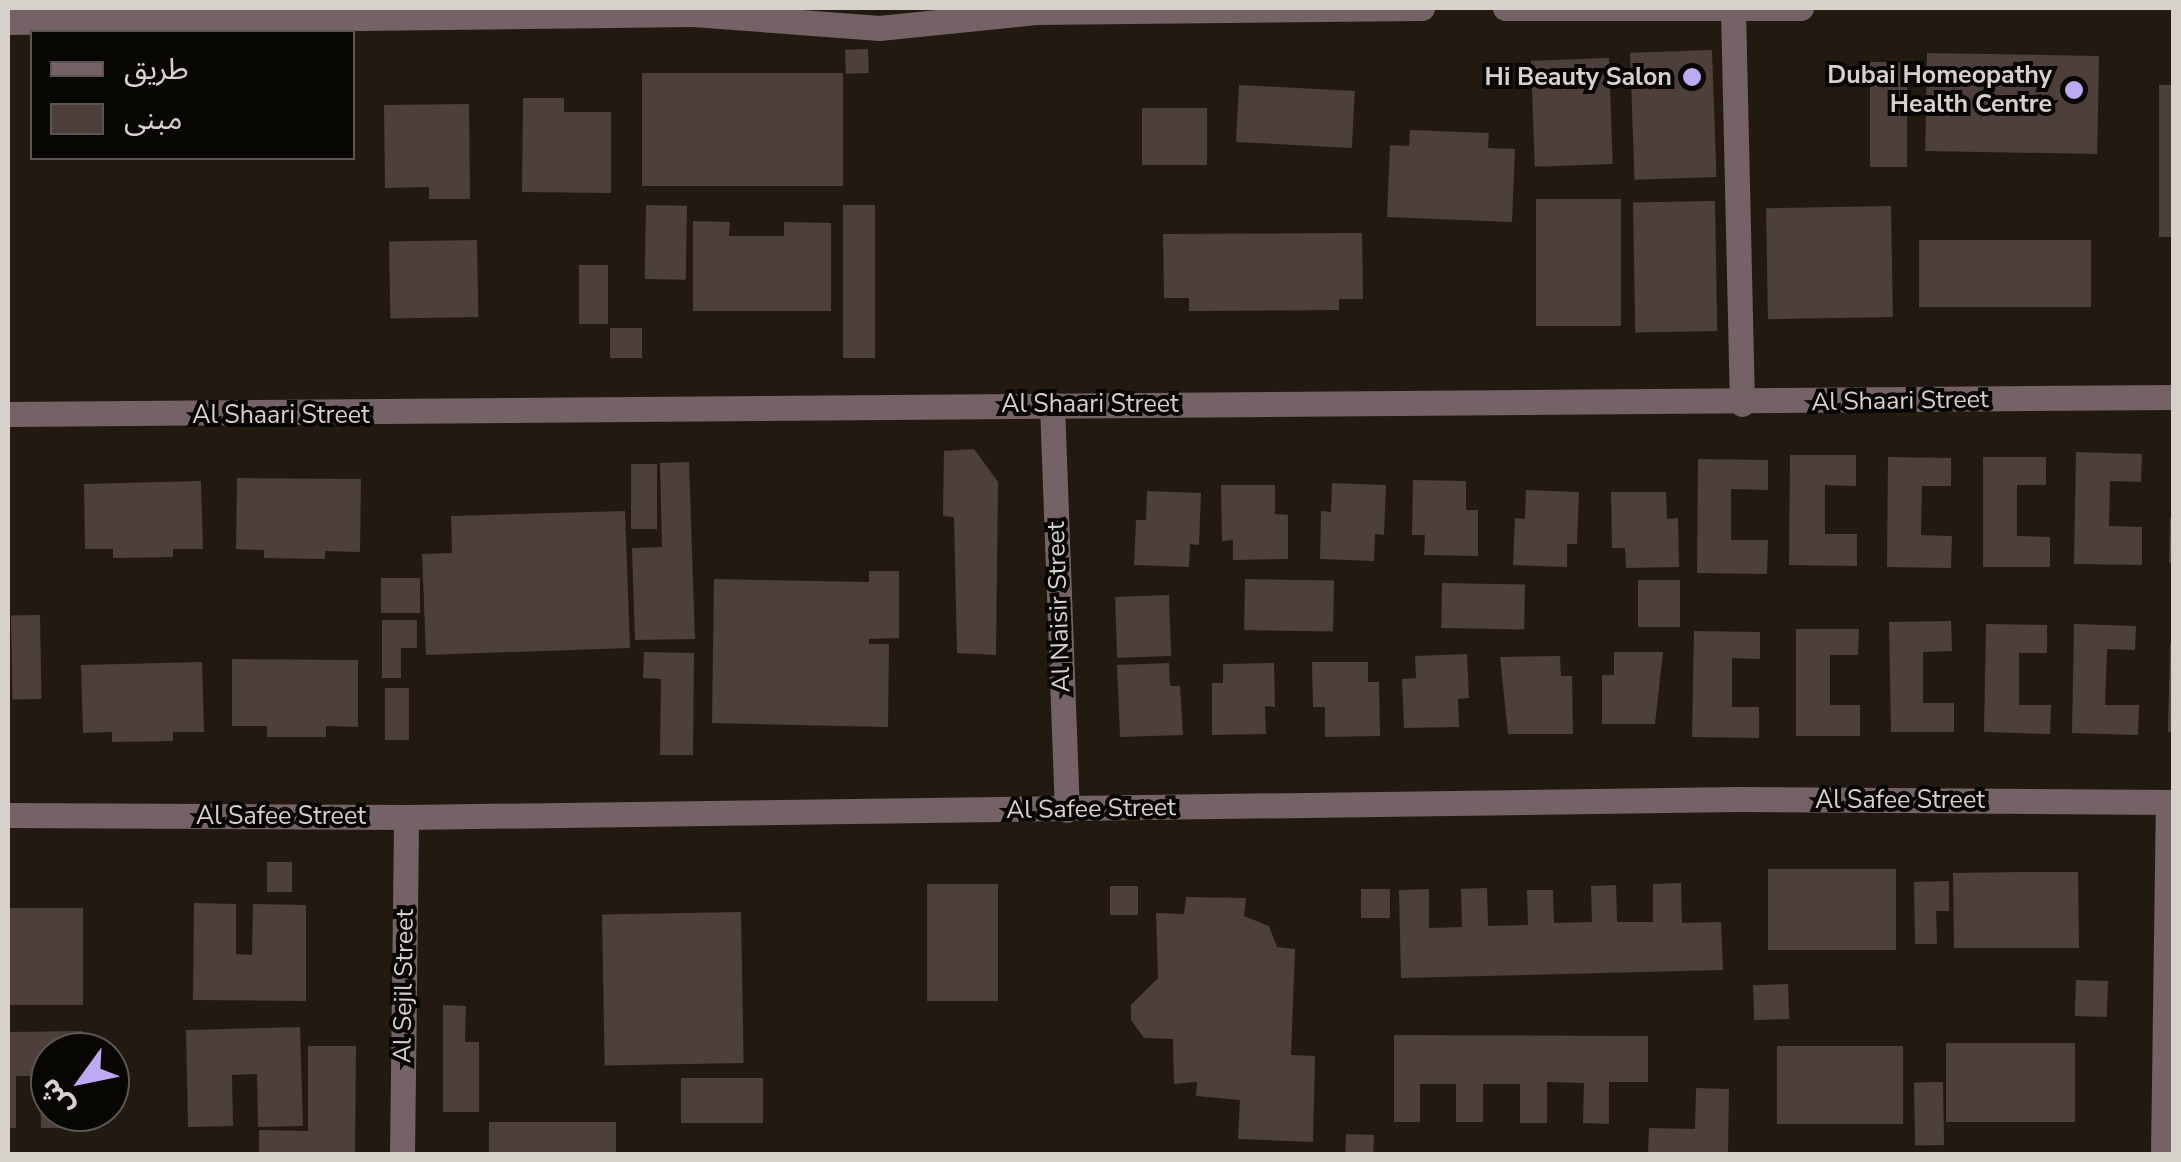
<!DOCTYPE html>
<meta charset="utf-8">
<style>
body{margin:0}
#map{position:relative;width:2181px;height:1162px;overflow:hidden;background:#221a10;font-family:"Nunito Sans","Noto Sans Arabic",sans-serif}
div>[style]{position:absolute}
.building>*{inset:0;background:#4d3f3a;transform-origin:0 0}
.minor>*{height:25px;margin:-12.5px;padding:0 12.5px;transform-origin:12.5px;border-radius:12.5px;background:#746266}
.dots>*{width:28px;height:28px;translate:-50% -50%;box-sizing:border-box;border:5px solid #080603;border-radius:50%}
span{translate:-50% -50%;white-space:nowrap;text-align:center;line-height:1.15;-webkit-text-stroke:8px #080603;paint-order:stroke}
.poi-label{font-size:25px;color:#d6d1ca;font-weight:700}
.right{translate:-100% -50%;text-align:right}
.street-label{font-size:25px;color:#d6d1ca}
.frame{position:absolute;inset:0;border:10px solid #d6d1ca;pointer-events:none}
.legend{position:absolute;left:30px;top:30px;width:325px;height:130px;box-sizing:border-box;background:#080603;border:2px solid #5a5753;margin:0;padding:12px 18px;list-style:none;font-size:30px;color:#d6d1ca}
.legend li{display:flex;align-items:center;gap:20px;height:50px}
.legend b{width:50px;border:2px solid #5a5753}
.north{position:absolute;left:30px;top:1032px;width:100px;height:100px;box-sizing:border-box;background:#080603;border:2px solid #5a5753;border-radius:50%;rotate:237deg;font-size:28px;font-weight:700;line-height:40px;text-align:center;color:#d6d1ca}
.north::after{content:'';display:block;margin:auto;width:35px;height:45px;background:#bea9f4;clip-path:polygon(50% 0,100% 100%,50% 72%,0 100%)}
</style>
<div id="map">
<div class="building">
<i style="left:868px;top:49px;width:24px;height:23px;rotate:88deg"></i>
<i style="left:1712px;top:50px;width:127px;height:82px;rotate:88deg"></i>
<i style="left:1927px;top:53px;width:172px;height:98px;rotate:1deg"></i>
<i style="left:1609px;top:58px;width:106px;height:78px;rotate:88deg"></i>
<i style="left:1870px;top:62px;width:37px;height:105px"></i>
<i style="left:642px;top:73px;width:201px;height:113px"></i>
<i style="left:1239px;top:85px;width:116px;height:57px;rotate:3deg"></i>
<i style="left:2159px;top:85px;width:15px;height:152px"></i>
<i style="clip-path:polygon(523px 98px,564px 98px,564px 112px,611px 112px,611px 193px,522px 192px)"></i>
<i style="clip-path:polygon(469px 104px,470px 199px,429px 199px,429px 187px,385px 188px,384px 105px)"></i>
<i style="left:1142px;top:108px;width:65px;height:57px"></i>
<i style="clip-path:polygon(1410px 130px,1489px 133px,1488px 148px,1515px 149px,1512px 222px,1387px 217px,1390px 145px,1409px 146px)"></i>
<i style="left:1536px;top:199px;width:85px;height:127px"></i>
<i style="left:1715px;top:201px;width:130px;height:82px;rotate:89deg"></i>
<i style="left:646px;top:205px;width:41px;height:74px;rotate:1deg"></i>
<i style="left:875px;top:205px;width:153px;height:32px;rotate:90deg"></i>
<i style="left:1891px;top:206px;width:111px;height:125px;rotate:89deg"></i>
<i style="clip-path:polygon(693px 221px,730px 222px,729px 236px,784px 236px,784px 222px,831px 223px,831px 311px,693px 311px)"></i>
<i style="clip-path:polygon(1362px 233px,1363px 299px,1339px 299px,1339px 310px,1189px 311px,1189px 298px,1164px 298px,1163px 234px)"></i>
<i style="left:477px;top:240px;width:77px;height:88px;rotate:89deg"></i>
<i style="left:1919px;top:240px;width:172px;height:67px"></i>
<i style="left:579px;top:265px;width:29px;height:59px"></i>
<i style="left:610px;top:328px;width:32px;height:30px"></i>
<i style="clip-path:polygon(974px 449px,998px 482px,996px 655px,957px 653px,954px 517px,943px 516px,944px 451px)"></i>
<i style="clip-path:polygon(2076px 452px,2142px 454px,2141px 482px,2110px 481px,2109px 526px,2142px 527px,2142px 565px,2074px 564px)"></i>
<i style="clip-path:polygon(1790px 455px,1856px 455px,1856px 486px,1825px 485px,1825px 534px,1857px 534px,1857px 566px,1789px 565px)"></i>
<i style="clip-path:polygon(1888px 457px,1951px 458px,1951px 486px,1922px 486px,1921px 535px,1952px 536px,1951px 568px,1887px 567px)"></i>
<i style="clip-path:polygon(1983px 457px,2046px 457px,2046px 485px,2017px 485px,2017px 536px,2050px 537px,2050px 567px,1983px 567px)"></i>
<i style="clip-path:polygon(1698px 459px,1768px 460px,1768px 490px,1731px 489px,1731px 540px,1768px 540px,1767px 574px,1697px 573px)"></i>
<i style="clip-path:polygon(689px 462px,695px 639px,635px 640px,632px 548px,662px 547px,660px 463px)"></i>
<i style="left:631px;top:464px;width:26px;height:65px"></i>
<i style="clip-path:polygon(237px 478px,361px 479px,360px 552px,325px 551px,325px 559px,264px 558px,264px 550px,236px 549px)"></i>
<i style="clip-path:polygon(1413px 480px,1466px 481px,1466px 510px,1478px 510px,1478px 556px,1424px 555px,1425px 535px,1412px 535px)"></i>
<i style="clip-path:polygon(201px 481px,203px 549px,173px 549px,173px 557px,113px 558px,113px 549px,85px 549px,84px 484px)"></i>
<i style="clip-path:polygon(1332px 483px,1386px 485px,1384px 535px,1375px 534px,1374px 561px,1320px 559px,1321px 511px,1331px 512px)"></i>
<i style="clip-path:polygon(1221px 485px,1275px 485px,1275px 514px,1288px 515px,1288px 559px,1233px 560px,1233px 540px,1222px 541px)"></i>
<i style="clip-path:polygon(1526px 490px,1579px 492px,1577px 544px,1567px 544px,1567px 567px,1513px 565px,1515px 518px,1525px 519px)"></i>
<i style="clip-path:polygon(1147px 491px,1201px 493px,1199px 545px,1190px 544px,1189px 567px,1134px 565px,1136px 520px,1146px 520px)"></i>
<i style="clip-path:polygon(1611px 492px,1666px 492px,1667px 519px,1678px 518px,1679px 567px,1626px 568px,1625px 548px,1612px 548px)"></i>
<i style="clip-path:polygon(625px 511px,630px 648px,426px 655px,422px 554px,452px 553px,451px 516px)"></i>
<i style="clip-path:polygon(2170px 518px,2174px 518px,2174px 563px,2169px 563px)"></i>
<i style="clip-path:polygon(869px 571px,899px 571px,899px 638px,869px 639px,869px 644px,889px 644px,888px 727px,712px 723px,714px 579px,869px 582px)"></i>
<i style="left:381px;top:578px;width:39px;height:35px"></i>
<i style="left:1245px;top:579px;width:89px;height:51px;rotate:1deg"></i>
<i style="left:1638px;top:580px;width:42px;height:47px"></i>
<i style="left:1442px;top:583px;width:83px;height:45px;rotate:1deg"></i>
<i style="left:1169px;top:595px;width:61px;height:54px;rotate:88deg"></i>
<i style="left:40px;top:615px;width:84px;height:29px;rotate:89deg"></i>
<i style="clip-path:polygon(382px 620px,417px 620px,417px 648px,401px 648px,401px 678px,382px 678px)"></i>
<i style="clip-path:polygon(1951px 621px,1952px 651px,1923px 652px,1923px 703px,1954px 703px,1954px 732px,1891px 732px,1889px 622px)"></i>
<i style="clip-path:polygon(1986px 624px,2047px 625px,2047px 653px,2019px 653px,2019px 705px,2051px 705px,2050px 734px,1984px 732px)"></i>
<i style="clip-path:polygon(2074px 624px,2136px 626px,2135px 650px,2107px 649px,2105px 705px,2139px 705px,2138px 735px,2072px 733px)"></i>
<i style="clip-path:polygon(1796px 629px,1859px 629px,1858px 655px,1830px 655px,1830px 705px,1860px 705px,1860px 736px,1796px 736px)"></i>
<i style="clip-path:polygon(1694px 631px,1760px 632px,1760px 659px,1732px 658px,1732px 707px,1759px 707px,1759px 738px,1692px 737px)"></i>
<i style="clip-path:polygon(2170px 643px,2174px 643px,2174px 732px,2168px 732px)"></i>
<i style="clip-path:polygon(644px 652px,694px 653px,693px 755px,660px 755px,661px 679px,643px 678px)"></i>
<i style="clip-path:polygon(1614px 652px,1663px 652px,1655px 724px,1602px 724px,1602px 675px,1614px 675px)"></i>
<i style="clip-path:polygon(1467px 654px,1469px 698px,1458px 699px,1459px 727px,1404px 728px,1402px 679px,1416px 678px,1415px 656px)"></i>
<i style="clip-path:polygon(1560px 656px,1561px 676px,1572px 676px,1573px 734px,1508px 734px,1500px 657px)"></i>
<i style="clip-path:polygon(232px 659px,358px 660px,358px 727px,326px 726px,326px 737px,267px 737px,267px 726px,232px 726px)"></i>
<i style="clip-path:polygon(202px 662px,204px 732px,173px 732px,173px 741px,112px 742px,112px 732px,83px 733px,81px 665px)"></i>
<i style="clip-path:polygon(1312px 662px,1368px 662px,1368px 682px,1379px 682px,1380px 736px,1325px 737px,1325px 707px,1313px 707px)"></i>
<i style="clip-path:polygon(1169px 663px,1170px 686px,1180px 686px,1183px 735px,1120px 737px,1117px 665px)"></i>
<i style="clip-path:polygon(1274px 663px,1275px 707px,1265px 706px,1266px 734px,1212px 735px,1212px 683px,1223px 683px,1223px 664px)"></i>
<i style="left:385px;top:688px;width:24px;height:52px"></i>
<i style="left:267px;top:862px;width:25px;height:30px"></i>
<i style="left:1768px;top:869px;width:128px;height:81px"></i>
<i style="clip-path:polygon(2020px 872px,2078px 872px,2079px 948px,1954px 948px,1953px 873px)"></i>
<i style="clip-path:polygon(1949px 881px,1949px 911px,1936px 911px,1937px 944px,1915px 944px,1914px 882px)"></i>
<i style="clip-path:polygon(1681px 883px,1682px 923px,1721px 922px,1723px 970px,1401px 978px,1399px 890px,1429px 889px,1429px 928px,1462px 927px,1461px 889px,1487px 888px,1488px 926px,1528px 925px,1527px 890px,1553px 890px,1554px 923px,1592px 922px,1591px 886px,1616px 885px,1617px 922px,1653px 922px,1653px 884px)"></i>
<i style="left:927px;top:884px;width:71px;height:117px"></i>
<i style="left:1110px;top:886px;width:28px;height:29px"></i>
<i style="left:1361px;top:889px;width:29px;height:29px"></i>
<i style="clip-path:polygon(1186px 897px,1246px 898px,1244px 916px,1269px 926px,1277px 947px,1295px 949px,1291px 1055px,1315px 1056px,1313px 1142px,1238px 1139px,1240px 1100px,1196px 1096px,1197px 1082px,1174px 1084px,1173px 1039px,1144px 1038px,1131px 1020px,1131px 1005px,1158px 978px,1156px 913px,1184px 914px)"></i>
<i style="clip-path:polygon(194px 903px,236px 904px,236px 954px,252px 955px,253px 904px,306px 905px,306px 1001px,193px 1000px)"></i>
<i style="left:8px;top:908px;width:75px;height:97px"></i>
<i style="left:741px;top:912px;width:151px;height:139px;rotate:89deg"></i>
<i style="left:2076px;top:980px;width:32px;height:36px;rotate:2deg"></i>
<i style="left:1788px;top:984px;width:35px;height:35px;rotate:88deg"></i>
<i style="clip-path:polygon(443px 1005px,466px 1006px,465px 1042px,479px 1042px,479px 1112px,443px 1112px)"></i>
<i style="clip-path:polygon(300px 1027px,303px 1126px,258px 1127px,257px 1074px,232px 1075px,233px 1126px,188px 1127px,186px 1030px)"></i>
<i style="clip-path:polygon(83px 1031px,83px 1052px,50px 1052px,50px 1112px,84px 1112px,84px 1128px,41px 1128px,40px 1076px,16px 1076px,16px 1128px,8px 1128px,8px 1032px)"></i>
<i style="clip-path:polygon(1394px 1035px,1648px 1036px,1648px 1082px,1609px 1082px,1609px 1124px,1583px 1123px,1584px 1083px,1547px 1082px,1547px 1123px,1520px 1123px,1520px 1084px,1483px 1084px,1483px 1122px,1456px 1122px,1456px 1084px,1420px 1084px,1420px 1122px,1394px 1122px)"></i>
<i style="left:1946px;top:1043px;width:129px;height:79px"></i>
<i style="clip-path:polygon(308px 1046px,356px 1046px,355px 1154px,259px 1154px,259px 1130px,308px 1131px)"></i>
<i style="left:1777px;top:1046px;width:126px;height:78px"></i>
<i style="left:681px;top:1078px;width:82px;height:45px"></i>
<i style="left:1943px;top:1082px;width:63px;height:29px;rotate:89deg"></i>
<i style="clip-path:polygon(1696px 1088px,1729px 1089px,1728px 1154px,1648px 1154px,1649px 1128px,1695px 1129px)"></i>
<i style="left:616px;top:1122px;width:32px;height:127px;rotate:90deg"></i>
<i style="left:1346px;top:1134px;width:28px;height:20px;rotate:2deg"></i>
</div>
<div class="minor">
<i style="left:1505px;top:8px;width:296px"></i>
<i style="left:1733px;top:9px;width:395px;rotate:88.7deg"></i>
<i style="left:8px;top:22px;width:685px;rotate:-0.67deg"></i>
<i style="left:693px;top:14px;width:187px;rotate:4.3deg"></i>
<i style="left:879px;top:28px;width:159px;rotate:-5.8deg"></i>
<i style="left:1037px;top:12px;width:385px;rotate:-0.6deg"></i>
<i style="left:1052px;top:404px;width:406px;rotate:87.9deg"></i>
<i style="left:8px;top:414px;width:2166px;rotate:-0.45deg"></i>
<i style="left:8px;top:815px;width:398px;rotate:0.3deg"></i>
<i style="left:406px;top:817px;width:1332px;rotate:-0.77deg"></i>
<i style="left:1738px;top:799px;width:436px;rotate:0.4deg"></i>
<i style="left:402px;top:1154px;width:337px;rotate:-89.3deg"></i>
<i style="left:2163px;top:1154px;width:352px;rotate:-89.2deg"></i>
</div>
<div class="dots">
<i style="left:1692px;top:77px;background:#bea9f4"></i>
<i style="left:2074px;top:90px;background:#bea9f4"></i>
</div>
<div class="poi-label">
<span class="right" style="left:2052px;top:90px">Dubai Homeopathy<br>Health Centre</span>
<span class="right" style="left:1672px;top:77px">Hi Beauty Salon</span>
</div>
<div class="street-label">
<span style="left:1900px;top:401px;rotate:-1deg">Al Shaari Street</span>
<span style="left:1090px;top:404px">Al Shaari Street</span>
<span style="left:281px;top:415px">Al Shaari Street</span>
<span style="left:1059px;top:607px;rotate:-92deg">Al Naisir Street</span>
<span style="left:1900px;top:800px">Al Safee Street</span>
<span style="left:1091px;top:809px;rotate:-1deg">Al Safee Street</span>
<span style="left:281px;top:816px">Al Safee Street</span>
<span style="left:404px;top:986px;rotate:-89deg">Al Sejil Street</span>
</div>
<div class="frame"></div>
<ul class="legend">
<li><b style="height:12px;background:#746266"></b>طريق</li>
<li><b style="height:28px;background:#4d3f3a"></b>مبنى</li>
</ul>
<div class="north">ش</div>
</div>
